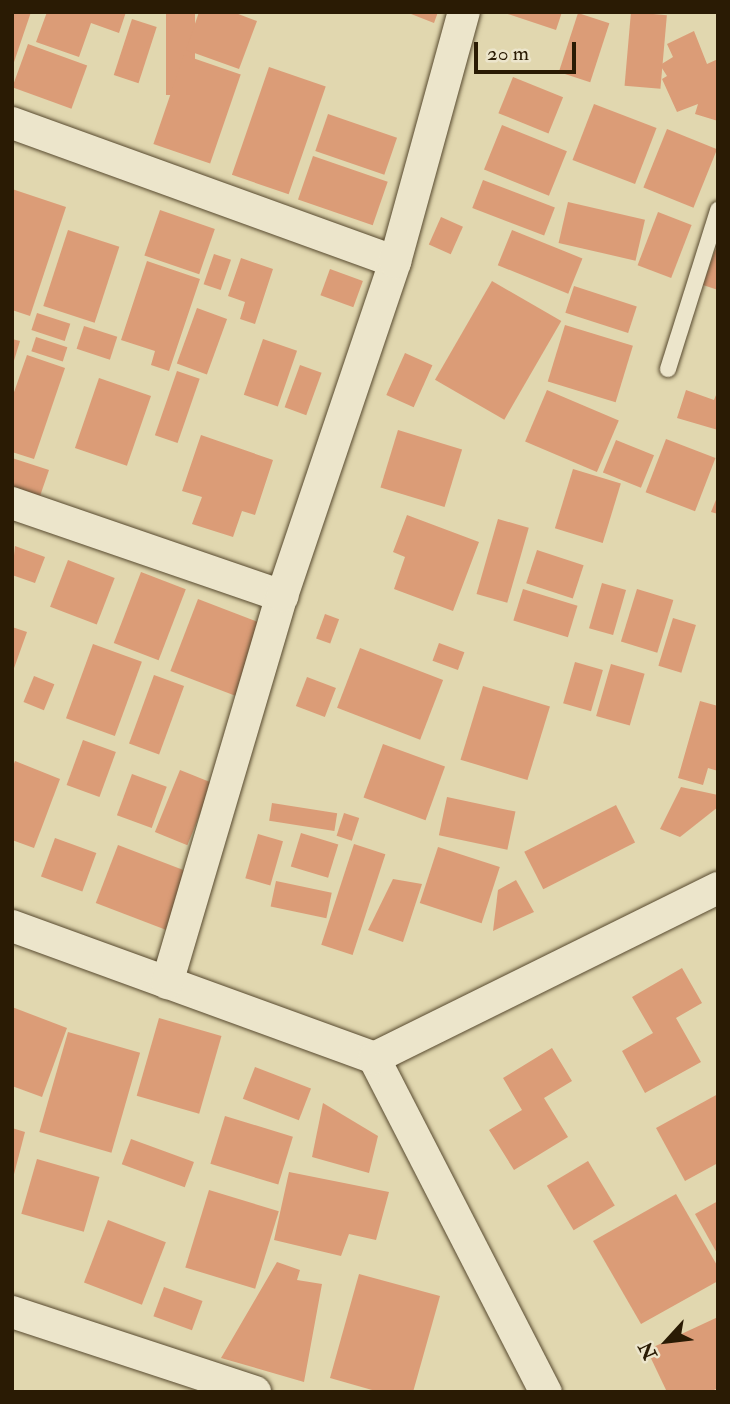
<!DOCTYPE html>
<style>
body{margin:0}
#map{position:relative;width:730px;height:1404px;overflow:hidden;background:#e1d7af;font-family:"IM FELL Double Pica",serif}
div>[style]{position:absolute}
.building>*{inset:0;background:#db9c77;transform-origin:0 0}
.roads{filter:drop-shadow(0 0 2px #584a2f) drop-shadow(0 0 2px #584a2f)}
.service>*{height:16px;margin:-8px;padding:0 8px;transform-origin:8px;border-radius:8px;background:#ece5cb}
.minor>*{height:32px;margin:-16px;padding:0 16px;transform-origin:16px;border-radius:16px;background:#ece5cb}
span{translate:-50% -50%;white-space:nowrap;text-align:center;line-height:1.15;-webkit-text-stroke:5px #ece5cb;paint-order:stroke}
.frame{position:absolute;inset:0;border:14px solid #2a1b04;pointer-events:none}
.north{position:absolute;left:632px;top:1306px;width:70px;height:70px;-webkit-text-stroke:5px #ece5cb;paint-order:stroke;rotate:243deg;font-size:19px;font-weight:700;line-height:28px;text-align:center;color:#2a1b04}
.north::after{content:'';display:block;margin:auto;width:24px;height:32px;background:#2a1b04;clip-path:polygon(50% 0,100% 100%,50% 72%,0 100%)}
.scale{position:absolute;left:474px;top:42px;width:102px;height:32px;box-sizing:border-box;border:4px solid #2a1b04;border-top:0;padding-left:9px;font-size:21px;line-height:24px;white-space:nowrap;color:#2a1b04;-webkit-text-stroke:5px #ece5cb;paint-order:stroke}
</style>
<div id="map">
<div class="building">
<i style="clip-path:polygon(12px 12px,31px 12px,13px 65px,12px 65px)"></i>
<i style="clip-path:polygon(47px 12px,126px 12px,119px 33px,91px 23px,79px 57px,36px 42px)"></i>
<i style="left:166px;top:12px;width:29px;height:83px"></i>
<i style="clip-path:polygon(199px 12px,233px 12px,257px 21px,239px 69px,186px 50px)"></i>
<i style="clip-path:polygon(406px 12px,438px 12px,434px 23px)"></i>
<i style="clip-path:polygon(502px 12px,562px 12px,556px 30px)"></i>
<i style="left:631px;top:12px;width:36px;height:74px;rotate:5deg"></i>
<i style="left:578px;top:13px;width:33px;height:62px;rotate:18deg"></i>
<i style="left:132px;top:19px;width:26px;height:59px;rotate:18deg"></i>
<i style="clip-path:polygon(694px 31px,707px 64px,718px 59px,718px 121px,695px 114px,698px 104px,677px 112px,662px 79px,667px 76px,660px 65px,673px 57px,667px 44px)"></i>
<i style="left:28px;top:44px;width:63px;height:46px;rotate:20deg"></i>
<i style="left:184px;top:55px;width:60px;height:94px;rotate:19deg"></i>
<i style="left:269px;top:67px;width:60px;height:114px;rotate:19deg"></i>
<i style="left:513px;top:77px;width:54px;height:39px;rotate:22deg"></i>
<i style="left:594px;top:104px;width:67px;height:60px;rotate:21deg"></i>
<i style="left:328px;top:114px;width:73px;height:39px;rotate:19deg"></i>
<i style="left:502px;top:125px;width:70px;height:48px;rotate:22deg"></i>
<i style="left:667px;top:129px;width:54px;height:63px;rotate:22deg"></i>
<i style="left:313px;top:156px;width:79px;height:46px;rotate:19deg"></i>
<i style="left:483px;top:180px;width:77px;height:30px;rotate:21deg"></i>
<i style="clip-path:polygon(12px 189px,66px 207px,30px 316px,12px 310px)"></i>
<i style="left:568px;top:202px;width:79px;height:42px;rotate:13deg"></i>
<i style="left:160px;top:210px;width:58px;height:48px;rotate:19deg"></i>
<i style="left:658px;top:212px;width:36px;height:57px;rotate:21deg"></i>
<i style="left:441px;top:217px;width:24px;height:30px;rotate:24deg"></i>
<i style="left:68px;top:230px;width:54px;height:80px;rotate:18deg"></i>
<i style="left:512px;top:230px;width:76px;height:38px;rotate:22deg"></i>
<i style="clip-path:polygon(715px 250px,718px 251px,718px 290px,703px 285px)"></i>
<i style="left:214px;top:254px;width:18px;height:32px;rotate:19deg"></i>
<i style="clip-path:polygon(241px 258px,273px 269px,255px 324px,240px 319px,245px 302px,228px 296px)"></i>
<i style="clip-path:polygon(147px 261px,200px 279px,169px 371px,151px 365px,155px 351px,121px 340px)"></i>
<i style="left:330px;top:269px;width:35px;height:28px;rotate:20deg"></i>
<i style="left:492px;top:281px;width:80px;height:114px;rotate:30deg"></i>
<i style="left:574px;top:286px;width:66px;height:28px;rotate:18deg"></i>
<i style="left:197px;top:308px;width:32px;height:59px;rotate:20deg"></i>
<i style="left:37px;top:313px;width:35px;height:18px;rotate:18deg"></i>
<i style="left:565px;top:325px;width:71px;height:59px;rotate:17deg"></i>
<i style="left:84px;top:326px;width:35px;height:24px;rotate:18deg"></i>
<i style="left:36px;top:337px;width:33px;height:15px;rotate:18deg"></i>
<i style="clip-path:polygon(12px 339px,20px 341px,13px 364px,12px 364px)"></i>
<i style="left:263px;top:339px;width:36px;height:59px;rotate:19deg"></i>
<i style="left:405px;top:353px;width:30px;height:46px;rotate:24deg"></i>
<i style="clip-path:polygon(27px 355px,65px 368px,34px 459px,12px 452px,12px 398px)"></i>
<i style="left:300px;top:365px;width:23px;height:45px;rotate:20deg"></i>
<i style="left:177px;top:371px;width:24px;height:68px;rotate:19deg"></i>
<i style="left:99px;top:378px;width:55px;height:74px;rotate:19deg"></i>
<i style="left:547px;top:390px;width:78px;height:56px;rotate:23deg"></i>
<i style="clip-path:polygon(686px 390px,714px 400px,718px 390px,718px 430px,677px 418px)"></i>
<i style="left:398px;top:430px;width:67px;height:60px;rotate:17deg"></i>
<i style="clip-path:polygon(201px 435px,273px 460px,255px 515px,242px 511px,233px 537px,192px 524px,202px 497px,182px 491px)"></i>
<i style="left:666px;top:439px;width:53px;height:57px;rotate:21deg"></i>
<i style="left:616px;top:440px;width:41px;height:35px;rotate:22deg"></i>
<i style="clip-path:polygon(12px 458px,49px 470px,40px 496px,12px 486px)"></i>
<i style="left:573px;top:469px;width:50px;height:62px;rotate:17deg"></i>
<i style="clip-path:polygon(718px 495px,718px 514px,711px 512px)"></i>
<i style="clip-path:polygon(407px 515px,479px 542px,453px 611px,394px 589px,405px 557px,393px 552px)"></i>
<i style="left:498px;top:519px;width:32px;height:78px;rotate:16deg"></i>
<i style="clip-path:polygon(15px 546px,45px 557px,35px 583px,12px 575px)"></i>
<i style="left:537px;top:550px;width:49px;height:35px;rotate:18deg"></i>
<i style="left:68px;top:560px;width:50px;height:50px;rotate:21deg"></i>
<i style="left:141px;top:572px;width:48px;height:76px;rotate:21deg"></i>
<i style="left:602px;top:583px;width:25px;height:47px;rotate:16deg"></i>
<i style="left:523px;top:589px;width:57px;height:33px;rotate:17deg"></i>
<i style="left:637px;top:589px;width:38px;height:55px;rotate:17deg"></i>
<i style="left:198px;top:599px;width:73px;height:77px;rotate:21deg"></i>
<i style="left:325px;top:614px;width:15px;height:26px;rotate:20deg"></i>
<i style="left:673px;top:618px;width:24px;height:50px;rotate:17deg"></i>
<i style="clip-path:polygon(12px 627px,27px 632px,13px 671px,12px 671px)"></i>
<i style="left:439px;top:643px;width:27px;height:19px;rotate:20deg"></i>
<i style="left:93px;top:644px;width:52px;height:79px;rotate:20deg"></i>
<i style="left:360px;top:648px;width:89px;height:64px;rotate:21deg"></i>
<i style="left:575px;top:662px;width:29px;height:43px;rotate:16deg"></i>
<i style="left:611px;top:664px;width:35px;height:54px;rotate:16deg"></i>
<i style="left:154px;top:675px;width:32px;height:73px;rotate:20deg"></i>
<i style="left:34px;top:676px;width:22px;height:28px;rotate:22deg"></i>
<i style="left:307px;top:677px;width:31px;height:31px;rotate:21deg"></i>
<i style="left:483px;top:686px;width:70px;height:77px;rotate:17deg"></i>
<i style="clip-path:polygon(700px 701px,718px 706px,718px 771px,708px 768px,703px 785px,678px 778px)"></i>
<i style="left:83px;top:740px;width:35px;height:48px;rotate:20deg"></i>
<i style="left:383px;top:744px;width:66px;height:57px;rotate:20deg"></i>
<i style="clip-path:polygon(15px 761px,60px 779px,34px 848px,12px 840px,12px 769px)"></i>
<i style="left:180px;top:770px;width:35px;height:67px;rotate:22deg"></i>
<i style="left:132px;top:774px;width:37px;height:44px;rotate:20deg"></i>
<i style="clip-path:polygon(681px 787px,718px 795px,718px 807px,680px 837px,660px 829px)"></i>
<i style="left:447px;top:797px;width:70px;height:39px;rotate:12deg"></i>
<i style="left:272px;top:803px;width:66px;height:18px;rotate:9deg"></i>
<i style="left:616px;top:805px;width:42px;height:103px;rotate:63deg"></i>
<i style="left:344px;top:813px;width:16px;height:24px;rotate:18deg"></i>
<i style="left:301px;top:833px;width:39px;height:35px;rotate:17deg"></i>
<i style="left:258px;top:834px;width:26px;height:46px;rotate:16deg"></i>
<i style="left:55px;top:838px;width:44px;height:41px;rotate:20deg"></i>
<i style="left:354px;top:844px;width:33px;height:106px;rotate:18deg"></i>
<i style="left:118px;top:845px;width:77px;height:62px;rotate:21deg"></i>
<i style="left:438px;top:847px;width:65px;height:59px;rotate:18deg"></i>
<i style="clip-path:polygon(393px 879px,422px 884px,403px 942px,368px 930px)"></i>
<i style="clip-path:polygon(516px 880px,534px 912px,493px 931px,498px 890px)"></i>
<i style="left:276px;top:881px;width:57px;height:26px;rotate:12deg"></i>
<i style="clip-path:polygon(682px 968px,702px 1003px,676px 1018px,701px 1062px,645px 1093px,622px 1051px,653px 1033px,632px 997px)"></i>
<i style="clip-path:polygon(12px 1007px,67px 1028px,42px 1097px,12px 1086px)"></i>
<i style="left:159px;top:1018px;width:65px;height:81px;rotate:16deg"></i>
<i style="left:68px;top:1032px;width:75px;height:104px;rotate:16deg"></i>
<i style="clip-path:polygon(552px 1048px,572px 1081px,544px 1098px,568px 1137px,514px 1170px,489px 1130px,522px 1110px,503px 1078px)"></i>
<i style="left:255px;top:1067px;width:60px;height:34px;rotate:21deg"></i>
<i style="clip-path:polygon(718px 1094px,718px 1163px,685px 1181px,656px 1128px)"></i>
<i style="clip-path:polygon(323px 1103px,378px 1136px,369px 1173px,312px 1157px)"></i>
<i style="left:225px;top:1116px;width:71px;height:50px;rotate:17deg"></i>
<i style="clip-path:polygon(12px 1128px,25px 1132px,13px 1178px,12px 1178px)"></i>
<i style="left:131px;top:1139px;width:67px;height:27px;rotate:20deg"></i>
<i style="left:37px;top:1159px;width:65px;height:57px;rotate:16deg"></i>
<i style="left:588px;top:1161px;width:52px;height:48px;rotate:59deg"></i>
<i style="clip-path:polygon(289px 1172px,389px 1192px,376px 1240px,349px 1234px,341px 1256px,274px 1240px)"></i>
<i style="left:209px;top:1190px;width:73px;height:81px;rotate:17deg"></i>
<i style="clip-path:polygon(676px 1194px,718px 1267px,718px 1281px,641px 1324px,593px 1241px)"></i>
<i style="clip-path:polygon(718px 1201px,718px 1255px,695px 1214px)"></i>
<i style="left:108px;top:1220px;width:62px;height:67px;rotate:21deg"></i>
<i style="clip-path:polygon(277px 1262px,300px 1270px,297px 1280px,322px 1284px,304px 1382px,221px 1358px)"></i>
<i style="clip-path:polygon(359px 1274px,440px 1296px,413px 1392px,379px 1392px,330px 1378px)"></i>
<i style="left:164px;top:1287px;width:41px;height:31px;rotate:20deg"></i>
<i style="clip-path:polygon(718px 1317px,718px 1388px,710px 1392px,667px 1392px,647px 1350px)"></i>
</div>
<div class="roads">
<div class="service">
<i style="left:668px;top:369px;width:167px;rotate:-72.5deg"></i>
</div>
<div class="minor">
<i style="left:12px;top:123px;width:407px;rotate:19.9deg"></i>
<i style="left:12px;top:503px;width:286px;rotate:19deg"></i>
<i style="left:12px;top:926px;width:385px;rotate:20deg"></i>
<i style="left:374px;top:1058px;width:376px;rotate:62.8deg"></i>
<i style="left:167px;top:983px;width:404px;rotate:-73.5deg"></i>
<i style="left:282px;top:596px;width:353px;rotate:-71.3deg"></i>
<i style="left:395px;top:262px;width:259px;rotate:-74.6deg"></i>
<i style="left:374px;top:1058px;width:384px;rotate:-26.3deg"></i>
<i style="left:12px;top:1312px;width:256px;rotate:18.2deg"></i>
</div>
</div>
<div class="frame"></div>
<div class="north">N</div>
<div class="scale">20 m</div>
</div>
